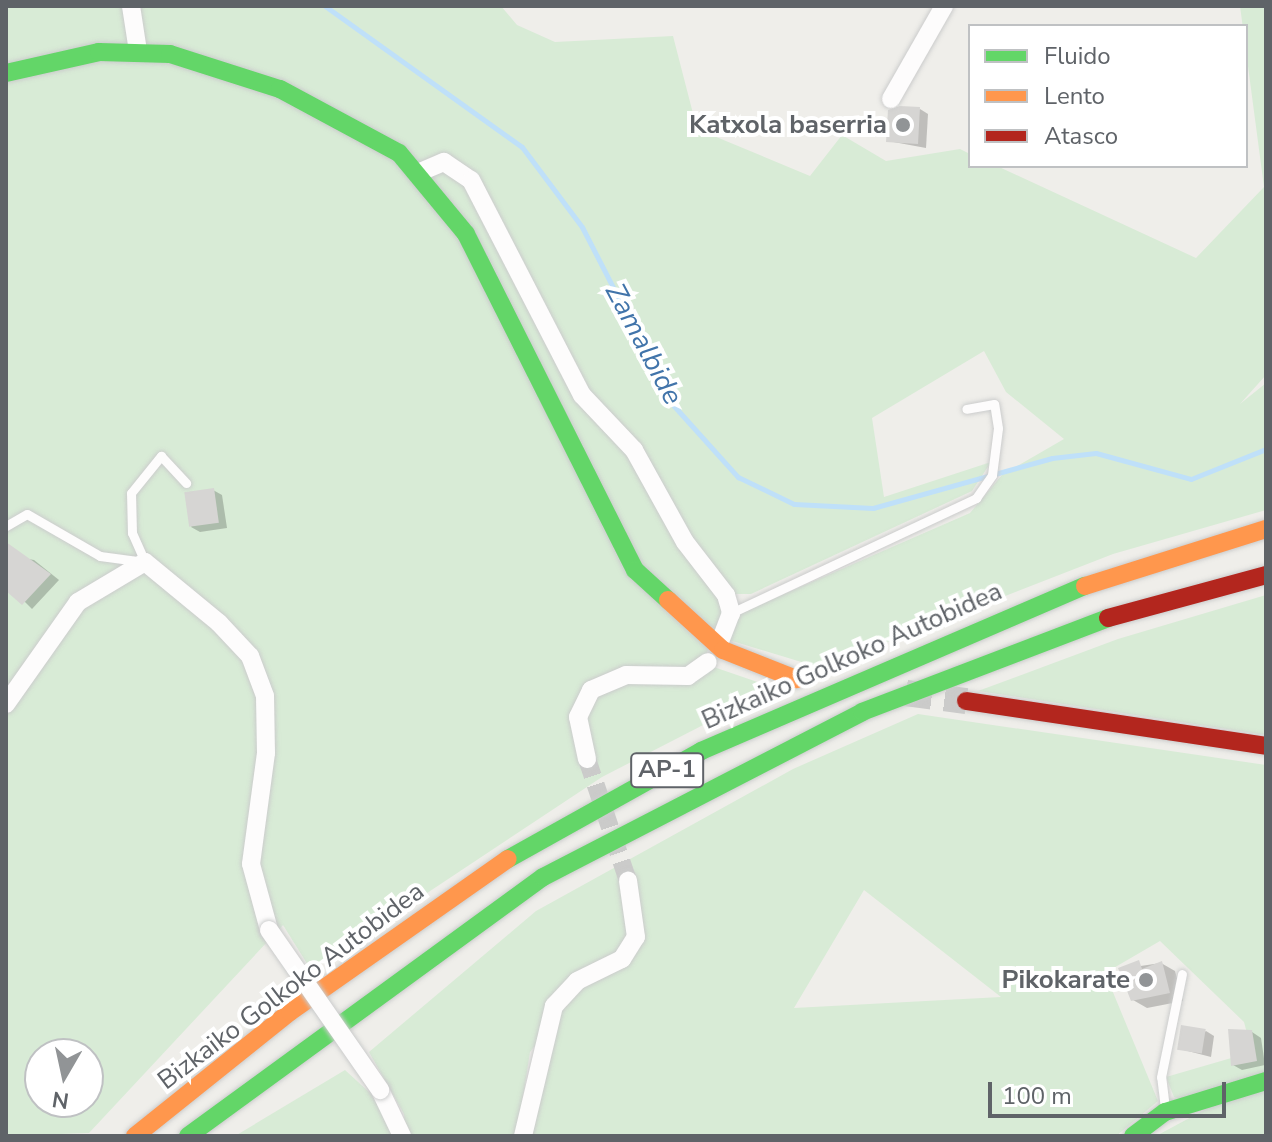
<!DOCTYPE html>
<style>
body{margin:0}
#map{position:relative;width:1272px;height:1142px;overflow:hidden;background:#efeeea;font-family:"Nunito Sans",sans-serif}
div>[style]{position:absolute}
.green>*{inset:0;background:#d8ebd6}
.shadow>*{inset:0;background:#0003}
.stream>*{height:5px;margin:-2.5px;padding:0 2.5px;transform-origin:2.5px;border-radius:2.5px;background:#bfe0f9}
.building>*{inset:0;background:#d6d5d3;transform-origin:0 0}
.street-tunnel>*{height:18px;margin-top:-9px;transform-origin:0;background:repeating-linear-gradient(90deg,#cbcbca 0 18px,transparent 0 27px)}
.secondary-tunnel>*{height:26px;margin-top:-13px;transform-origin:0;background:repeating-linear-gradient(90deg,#cbcbca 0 26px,transparent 0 39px)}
.roads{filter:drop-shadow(0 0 2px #cbcccc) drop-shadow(0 0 2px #cbcccc)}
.lane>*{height:9px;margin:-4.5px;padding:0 4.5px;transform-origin:4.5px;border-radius:4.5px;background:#fdfcfc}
.street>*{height:18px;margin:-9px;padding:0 9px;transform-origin:9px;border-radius:9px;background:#fdfcfc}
.fast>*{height:18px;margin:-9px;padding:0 9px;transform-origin:9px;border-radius:9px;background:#63d668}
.slow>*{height:18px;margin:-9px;padding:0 9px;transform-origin:9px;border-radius:9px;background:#ff974d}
.jam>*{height:18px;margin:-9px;padding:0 9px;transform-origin:9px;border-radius:9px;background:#b3261e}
.bridges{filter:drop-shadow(0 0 2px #cbcccc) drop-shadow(0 0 2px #cbcccc)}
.street-bridge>*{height:18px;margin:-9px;padding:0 9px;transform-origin:9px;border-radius:9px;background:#fdfcfc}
.dots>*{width:22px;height:22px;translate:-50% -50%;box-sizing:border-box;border:4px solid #fff;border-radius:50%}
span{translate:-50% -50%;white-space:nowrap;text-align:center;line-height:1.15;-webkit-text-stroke:8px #fff;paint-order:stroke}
.shield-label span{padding:2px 6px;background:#fff;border:2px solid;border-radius:6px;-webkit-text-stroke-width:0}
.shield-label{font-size:24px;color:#5f6368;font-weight:700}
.poi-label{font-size:26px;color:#5f6368;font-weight:700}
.right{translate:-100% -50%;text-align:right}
.street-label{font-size:26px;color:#5f6368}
.water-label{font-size:28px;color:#4174aa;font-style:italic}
.frame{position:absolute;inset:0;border:8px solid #5f6368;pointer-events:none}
.legend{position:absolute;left:968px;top:24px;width:280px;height:144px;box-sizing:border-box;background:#fff;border:2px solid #bfc1c3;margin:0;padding:10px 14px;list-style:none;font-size:24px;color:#5f6368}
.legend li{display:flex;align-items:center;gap:16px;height:40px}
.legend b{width:40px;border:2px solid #bfc1c3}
.north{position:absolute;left:24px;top:1038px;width:80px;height:80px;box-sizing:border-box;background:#fff;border:2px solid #bfc1c3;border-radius:50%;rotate:189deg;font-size:22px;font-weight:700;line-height:32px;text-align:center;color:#5f6368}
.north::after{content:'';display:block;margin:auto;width:28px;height:36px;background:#919496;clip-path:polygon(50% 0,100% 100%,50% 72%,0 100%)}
.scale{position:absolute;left:988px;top:1082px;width:238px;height:36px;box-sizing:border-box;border:4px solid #5f6368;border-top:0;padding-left:10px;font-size:24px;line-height:28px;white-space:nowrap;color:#5f6368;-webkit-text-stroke:6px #fff;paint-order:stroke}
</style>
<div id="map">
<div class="green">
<i style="clip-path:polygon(evenodd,6px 6px,501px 6px,517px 25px,555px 42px,673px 36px,697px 129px,810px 176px,842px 135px,886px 161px,960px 149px,970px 154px,970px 166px,997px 166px,1196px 258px,1264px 187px,1240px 6px,1266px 6px,1266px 375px,1240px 404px,1266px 383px,1266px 510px,1113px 554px,821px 668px,729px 640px,741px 613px,970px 513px,1002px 475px,1064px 439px,1006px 392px,984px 351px,872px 418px,884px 497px,991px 462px,972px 491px,751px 594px,734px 594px,702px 663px,775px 688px,602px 777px,311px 970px,283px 925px,89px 1133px,6px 1136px,6px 6px,40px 1054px,88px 1054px,88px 1102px,40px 1102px,40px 1054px)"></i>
<i style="clip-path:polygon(1266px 595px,1266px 735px,978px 691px,1118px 639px)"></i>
<i style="clip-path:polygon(evenodd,918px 714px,1266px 765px,1266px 1136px,1156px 1136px,1208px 1108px,1174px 1097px,1166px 1077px,1252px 1052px,1244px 1022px,1160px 941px,1105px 973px,1158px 1101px,1116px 1136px,532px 1136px,557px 1017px,530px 1052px,517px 1136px,406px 1136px,404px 1114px,369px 1052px,536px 911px,793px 769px,918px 714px,864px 890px,1001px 997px,794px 1008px,864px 890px)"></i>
<i style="clip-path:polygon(345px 1070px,381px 1103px,396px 1136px,235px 1136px)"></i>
</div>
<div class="shadow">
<i style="clip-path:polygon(920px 109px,928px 114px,926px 148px,888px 141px)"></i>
<i style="clip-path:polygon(213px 490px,222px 495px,227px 528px,200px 532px,191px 527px)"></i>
<i style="clip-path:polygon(6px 555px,34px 560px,59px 580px,32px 609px,6px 583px)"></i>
<i style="clip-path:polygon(1161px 963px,1175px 971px,1183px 1001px,1147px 1008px,1133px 1000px,1120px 969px)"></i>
<i style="clip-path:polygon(1206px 1031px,1214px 1036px,1211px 1057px,1180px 1049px)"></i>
<i style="clip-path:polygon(1252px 1032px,1261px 1038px,1265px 1065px,1242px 1070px,1233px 1065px)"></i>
</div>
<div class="stream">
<i style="left:325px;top:6px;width:242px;rotate:35.6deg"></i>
<i style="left:522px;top:147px;width:100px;rotate:53.1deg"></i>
<i style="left:582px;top:227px;width:201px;rotate:62.8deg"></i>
<i style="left:674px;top:406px;width:96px;rotate:48deg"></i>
<i style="left:738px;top:477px;width:62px;rotate:25.7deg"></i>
<i style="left:794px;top:504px;width:79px;rotate:2.9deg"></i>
<i style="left:873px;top:508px;width:186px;rotate:-15.6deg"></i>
<i style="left:1052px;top:458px;width:44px;rotate:-6.5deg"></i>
<i style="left:1096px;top:453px;width:98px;rotate:15.3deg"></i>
<i style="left:1191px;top:479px;width:81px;rotate:-21.8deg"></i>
</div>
<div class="building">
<i style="clip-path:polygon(900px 106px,920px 107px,918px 144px,886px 142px,888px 110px)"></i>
<i style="left:214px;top:488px;width:35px;height:30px;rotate:82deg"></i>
<i style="clip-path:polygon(6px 542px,51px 574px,22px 605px,6px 591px)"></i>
<i style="clip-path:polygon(1139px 960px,1142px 969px,1162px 961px,1170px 993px,1131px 1001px,1118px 968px)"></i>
<i style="left:1181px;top:1025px;width:25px;height:25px;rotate:9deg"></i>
<i style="clip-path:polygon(1228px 1029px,1252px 1030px,1257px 1061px,1231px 1066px)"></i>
</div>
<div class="street-tunnel">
<i style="left:587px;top:759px;width:129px;rotate:71.4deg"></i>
</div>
<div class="secondary-tunnel">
<i style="left:906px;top:693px;width:61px;rotate:7.6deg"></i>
</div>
<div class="roads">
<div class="lane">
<i style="left:6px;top:526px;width:24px;rotate:-30deg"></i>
<i style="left:27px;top:514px;width:84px;rotate:29.9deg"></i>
<i style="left:100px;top:556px;width:45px;rotate:7.6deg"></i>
<i style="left:145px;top:562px;width:32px;rotate:-114deg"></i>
<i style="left:132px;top:533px;width:40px;rotate:-91.4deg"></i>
<i style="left:131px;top:493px;width:48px;rotate:-51deg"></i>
<i style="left:161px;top:456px;width:37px;rotate:47deg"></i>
<i style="left:731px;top:613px;width:271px;rotate:-25.1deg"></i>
<i style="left:976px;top:498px;width:28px;rotate:-55deg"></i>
<i style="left:992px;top:475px;width:47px;rotate:-82.7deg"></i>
<i style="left:998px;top:428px;width:24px;rotate:-99deg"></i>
<i style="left:994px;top:404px;width:28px;rotate:170deg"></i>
<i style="left:1165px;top:1108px;width:31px;rotate:-97deg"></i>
<i style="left:1161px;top:1077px;width:105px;rotate:-78.5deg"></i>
</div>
<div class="street">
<i style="left:131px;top:6px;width:46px;rotate:81.2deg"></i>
<i style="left:891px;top:99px;width:107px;rotate:-60.3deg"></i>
<i style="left:420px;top:172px;width:26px;rotate:-23deg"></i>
<i style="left:444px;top:162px;width:32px;rotate:34deg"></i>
<i style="left:471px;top:180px;width:242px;rotate:62.7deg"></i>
<i style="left:582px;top:395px;width:76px;rotate:46.6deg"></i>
<i style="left:634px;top:450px;width:105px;rotate:61deg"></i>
<i style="left:685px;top:542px;width:67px;rotate:52.3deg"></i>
<i style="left:726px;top:595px;width:19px;rotate:74deg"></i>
<i style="left:731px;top:613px;width:28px;rotate:111deg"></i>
<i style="left:6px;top:704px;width:125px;rotate:-54.8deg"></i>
<i style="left:78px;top:602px;width:78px;rotate:-30.8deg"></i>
<i style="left:145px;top:562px;width:96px;rotate:39.5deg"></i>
<i style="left:219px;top:623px;width:45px;rotate:46.8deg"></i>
<i style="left:250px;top:656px;width:43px;rotate:69.4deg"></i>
<i style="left:265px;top:696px;width:57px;rotate:89deg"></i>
<i style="left:266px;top:753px;width:112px;rotate:97.7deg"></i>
<i style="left:251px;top:864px;width:68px;rotate:74.7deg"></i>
<i style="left:587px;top:759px;width:43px;rotate:-102.1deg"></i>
<i style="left:578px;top:717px;width:30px;rotate:-64deg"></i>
<i style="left:591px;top:690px;width:38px;rotate:-23deg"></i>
<i style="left:626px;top:675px;width:62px;rotate:0.9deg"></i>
<i style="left:688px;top:676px;width:24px;rotate:-35deg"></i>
<i style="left:380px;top:1090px;width:51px;rotate:64.4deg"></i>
<i style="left:523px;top:1136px;width:134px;rotate:-76.6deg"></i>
<i style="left:554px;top:1006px;width:34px;rotate:-47deg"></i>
<i style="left:577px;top:981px;width:50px;rotate:-26.1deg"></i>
<i style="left:622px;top:959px;width:26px;rotate:-58deg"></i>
<i style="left:636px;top:937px;width:57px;rotate:-98.1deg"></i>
</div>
<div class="fast">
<i style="left:6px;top:73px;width:95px;rotate:-12.7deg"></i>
<i style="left:99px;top:52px;width:71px;rotate:1.6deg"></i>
<i style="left:170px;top:54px;width:115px;rotate:17.7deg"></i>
<i style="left:280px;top:89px;width:135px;rotate:28.3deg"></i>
<i style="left:399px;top:153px;width:105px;rotate:50.4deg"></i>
<i style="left:466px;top:234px;width:376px;rotate:63.3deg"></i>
<i style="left:635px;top:570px;width:45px;rotate:42.3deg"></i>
<i style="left:508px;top:859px;width:221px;rotate:-29.2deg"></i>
<i style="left:701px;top:751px;width:418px;rotate:-23.3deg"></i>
<i style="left:188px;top:1136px;width:439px;rotate:-36.1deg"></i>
<i style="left:543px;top:877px;width:359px;rotate:-27.3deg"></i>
<i style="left:862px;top:712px;width:263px;rotate:-20.9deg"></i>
<i style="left:1133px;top:1136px;width:40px;rotate:-37deg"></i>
<i style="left:1165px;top:1112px;width:106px;rotate:-17.1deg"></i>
</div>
<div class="slow">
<i style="left:1085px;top:586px;width:190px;rotate:-17.5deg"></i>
<i style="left:668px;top:600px;width:74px;rotate:42.3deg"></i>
<i style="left:723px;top:650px;width:79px;rotate:21.7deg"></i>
<i style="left:135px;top:1136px;width:198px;rotate:-38.7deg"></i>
<i style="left:290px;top:1012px;width:266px;rotate:-35.1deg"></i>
</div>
<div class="jam">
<i style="left:1108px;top:618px;width:164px;rotate:-15.2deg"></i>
<i style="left:966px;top:701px;width:303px;rotate:8.5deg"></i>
</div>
</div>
<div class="bridges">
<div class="street-bridge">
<i style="left:269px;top:930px;width:195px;rotate:55.2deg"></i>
</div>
</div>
<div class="dots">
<i style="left:903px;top:125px;background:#919496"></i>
<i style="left:1146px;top:980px;background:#919496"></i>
</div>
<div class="shield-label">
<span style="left:667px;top:770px">AP-1</span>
</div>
<div class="poi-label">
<span class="right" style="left:887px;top:125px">Katxola baserria</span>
<span class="right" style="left:1130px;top:980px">Pikokarate</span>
</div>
<div class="street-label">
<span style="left:852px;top:656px;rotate:-24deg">Bizkaiko Golkoko Autobidea</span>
<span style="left:291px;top:986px;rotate:-37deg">Bizkaiko Golkoko Autobidea</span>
</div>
<div class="water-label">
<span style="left:644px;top:344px;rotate:62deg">Zamalbide</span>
</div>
<div class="frame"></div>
<ul class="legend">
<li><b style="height:10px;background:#63d668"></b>Fluido</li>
<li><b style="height:10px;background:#ff974d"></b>Lento</li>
<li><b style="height:10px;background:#b3261e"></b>Atasco</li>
</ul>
<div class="north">N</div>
<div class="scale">100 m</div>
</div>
